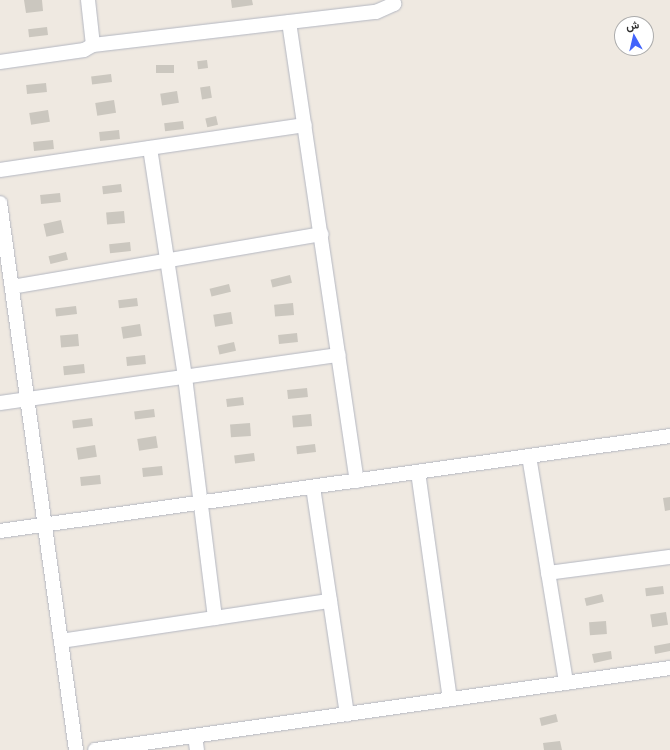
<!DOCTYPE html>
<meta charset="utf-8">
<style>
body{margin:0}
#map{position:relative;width:670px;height:750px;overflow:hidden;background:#efe9e1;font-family:"Open Sans",Vazirmatn,sans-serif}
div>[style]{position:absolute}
.building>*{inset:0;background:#cbc7bf;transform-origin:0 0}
.roads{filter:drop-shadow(0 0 1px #b4b7c1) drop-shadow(0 0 1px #b4b7c1)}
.street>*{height:14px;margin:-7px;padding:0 7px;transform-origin:7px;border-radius:7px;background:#fff}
span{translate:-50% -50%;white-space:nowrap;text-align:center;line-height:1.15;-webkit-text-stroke:3px #fff;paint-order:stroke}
.north{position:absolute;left:614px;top:16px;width:40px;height:40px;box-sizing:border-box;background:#fff;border:1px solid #ababab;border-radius:50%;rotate:352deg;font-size:11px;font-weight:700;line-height:16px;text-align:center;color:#2e2e2e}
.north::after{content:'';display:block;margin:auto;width:14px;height:18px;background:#4264fb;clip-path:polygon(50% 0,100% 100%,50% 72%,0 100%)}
</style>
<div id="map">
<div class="building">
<i style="clip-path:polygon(24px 0,42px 0,43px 11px,26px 13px)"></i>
<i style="clip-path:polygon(231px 0,252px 0,253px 5px,232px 8px)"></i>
<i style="left:47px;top:27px;width:8px;height:19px;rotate:83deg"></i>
<i style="left:207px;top:60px;width:8px;height:10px;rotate:83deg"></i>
<i style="left:174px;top:65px;width:8px;height:18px;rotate:90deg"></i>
<i style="left:111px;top:74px;width:8px;height:20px;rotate:83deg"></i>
<i style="left:46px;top:83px;width:9px;height:20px;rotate:84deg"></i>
<i style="left:210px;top:86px;width:12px;height:10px;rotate:81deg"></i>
<i style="left:177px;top:91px;width:12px;height:17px;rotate:81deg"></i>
<i style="left:114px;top:100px;width:13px;height:19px;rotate:81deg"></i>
<i style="left:48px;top:110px;width:12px;height:19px;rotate:81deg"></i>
<i style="left:216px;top:116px;width:9px;height:11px;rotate:77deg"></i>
<i style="left:183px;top:121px;width:8px;height:19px;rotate:83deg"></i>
<i style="left:119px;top:130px;width:9px;height:20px;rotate:84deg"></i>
<i style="left:53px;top:140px;width:9px;height:20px;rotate:84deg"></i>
<i style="left:121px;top:184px;width:8px;height:19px;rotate:83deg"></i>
<i style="left:60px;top:193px;width:9px;height:20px;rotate:84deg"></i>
<i style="left:124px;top:211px;width:12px;height:18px;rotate:85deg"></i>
<i style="left:61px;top:220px;width:13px;height:18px;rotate:77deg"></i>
<i style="left:130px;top:242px;width:9px;height:21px;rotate:84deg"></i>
<i style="left:66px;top:252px;width:8px;height:18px;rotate:76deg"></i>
<i style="left:290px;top:275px;width:8px;height:20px;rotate:76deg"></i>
<i style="left:229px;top:284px;width:8px;height:20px;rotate:76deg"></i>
<i style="left:137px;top:298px;width:8px;height:19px;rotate:83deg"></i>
<i style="left:293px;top:303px;width:12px;height:19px;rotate:85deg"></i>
<i style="left:76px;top:306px;width:8px;height:21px;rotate:83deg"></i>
<i style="left:231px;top:312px;width:12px;height:18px;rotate:81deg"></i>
<i style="left:140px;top:324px;width:12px;height:19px;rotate:81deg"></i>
<i style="left:297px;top:333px;width:9px;height:19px;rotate:84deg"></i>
<i style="left:78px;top:334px;width:12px;height:18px;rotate:85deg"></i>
<i style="left:234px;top:342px;width:9px;height:17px;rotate:77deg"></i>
<i style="left:145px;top:355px;width:9px;height:19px;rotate:84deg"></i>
<i style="left:84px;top:364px;width:9px;height:21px;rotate:84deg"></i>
<i style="left:307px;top:388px;width:9px;height:20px;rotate:84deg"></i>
<i style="left:243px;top:397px;width:8px;height:17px;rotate:83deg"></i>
<i style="left:154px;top:409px;width:8px;height:20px;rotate:83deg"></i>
<i style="left:311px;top:414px;width:12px;height:19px;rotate:85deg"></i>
<i style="left:92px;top:418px;width:8px;height:20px;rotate:83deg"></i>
<i style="left:250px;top:423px;width:13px;height:20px;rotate:86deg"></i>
<i style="left:156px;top:436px;width:12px;height:19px;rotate:81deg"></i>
<i style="left:315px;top:444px;width:8px;height:19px;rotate:83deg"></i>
<i style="left:95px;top:445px;width:12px;height:19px;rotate:81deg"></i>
<i style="left:254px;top:453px;width:8px;height:20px;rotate:83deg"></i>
<i style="left:162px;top:466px;width:9px;height:20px;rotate:84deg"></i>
<i style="left:100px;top:475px;width:9px;height:20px;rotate:84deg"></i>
<i style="clip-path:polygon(670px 497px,670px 510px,665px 511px,663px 498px)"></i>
<i style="left:663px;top:586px;width:8px;height:18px;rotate:83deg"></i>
<i style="left:602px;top:594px;width:8px;height:18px;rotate:76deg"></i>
<i style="left:666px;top:612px;width:13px;height:16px;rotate:81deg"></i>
<i style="left:606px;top:621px;width:13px;height:17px;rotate:86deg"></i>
<i style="clip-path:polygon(670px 643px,670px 651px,655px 654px,654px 646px)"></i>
<i style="clip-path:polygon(611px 651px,612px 659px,594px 663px,592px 654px)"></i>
<i style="left:556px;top:714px;width:8px;height:17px;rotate:76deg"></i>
<i style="clip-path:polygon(560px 741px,562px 750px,544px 750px,543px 743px)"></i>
</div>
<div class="roads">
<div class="street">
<i style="left:88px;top:0;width:45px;rotate:83.7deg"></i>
<i style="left:289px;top:22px;width:464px;rotate:81.6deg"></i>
<i style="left:0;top:62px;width:85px;rotate:-8.1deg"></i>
<i style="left:84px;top:50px;width:10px;rotate:-29deg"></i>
<i style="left:93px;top:45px;width:285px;rotate:-6.7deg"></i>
<i style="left:376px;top:12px;width:20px;rotate:-24deg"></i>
<i style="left:394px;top:4px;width:4px;rotate:-104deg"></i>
<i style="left:150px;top:148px;width:232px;rotate:81.3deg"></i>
<i style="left:185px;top:377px;width:243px;rotate:82.9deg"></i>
<i style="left:0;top:170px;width:308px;rotate:-8.4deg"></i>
<i style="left:0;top:203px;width:552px;rotate:82.09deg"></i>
<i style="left:12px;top:287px;width:314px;rotate:-9.7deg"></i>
<i style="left:0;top:403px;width:342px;rotate:-8.1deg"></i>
<i style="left:529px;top:456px;width:230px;rotate:80.7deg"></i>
<i style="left:418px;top:472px;width:229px;rotate:82deg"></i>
<i style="left:313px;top:487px;width:230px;rotate:81.5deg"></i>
<i style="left:0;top:531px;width:677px;rotate:-8.07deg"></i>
<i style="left:548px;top:573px;width:123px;rotate:-7.5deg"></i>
<i style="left:61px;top:641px;width:272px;rotate:-8.5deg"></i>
<i style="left:195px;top:736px;width:14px;rotate:82deg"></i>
<i style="left:95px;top:750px;width:581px;rotate:-8.12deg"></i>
</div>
</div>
<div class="north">ش</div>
</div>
